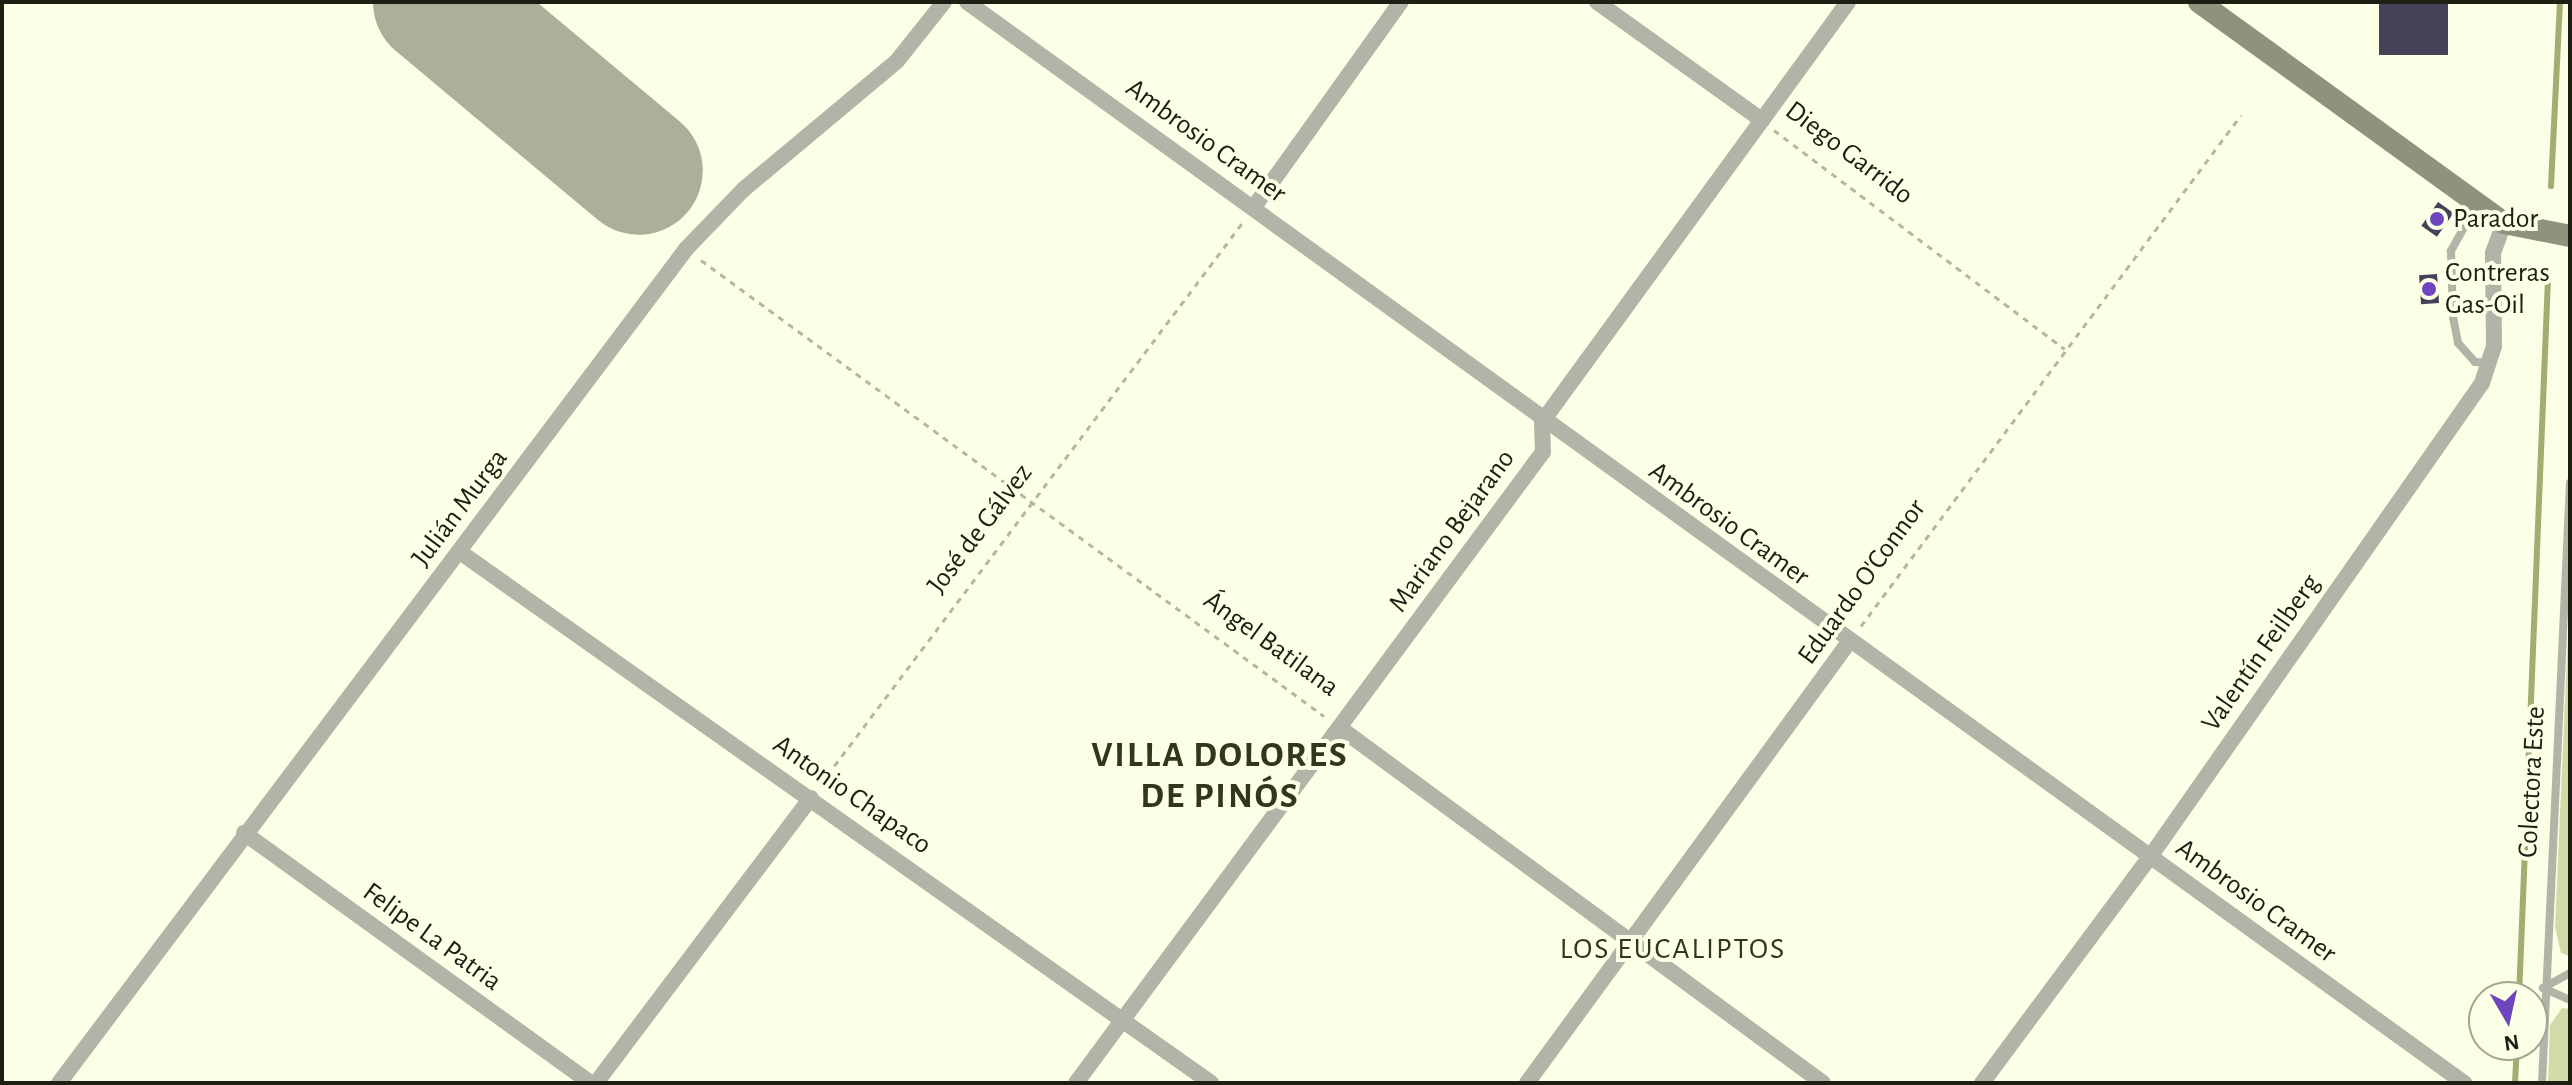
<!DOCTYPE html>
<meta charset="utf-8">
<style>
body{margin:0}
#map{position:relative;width:2572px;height:1085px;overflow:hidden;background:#faffe5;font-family:"Alegreya Sans",sans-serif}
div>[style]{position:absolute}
.green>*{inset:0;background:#d2daa8}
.stream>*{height:6px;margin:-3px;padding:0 3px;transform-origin:3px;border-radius:3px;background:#a3ac71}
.runway>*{height:128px;margin:-64px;padding:0 64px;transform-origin:64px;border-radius:64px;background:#acb09b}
.building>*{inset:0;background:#464159;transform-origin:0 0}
.path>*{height:3px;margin-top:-1.5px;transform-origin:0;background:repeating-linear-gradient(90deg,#b4b8a2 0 6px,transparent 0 12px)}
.lane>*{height:8px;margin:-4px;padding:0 4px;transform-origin:4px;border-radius:4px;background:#b2b4a7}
.street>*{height:16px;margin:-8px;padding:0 8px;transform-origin:8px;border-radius:8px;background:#b2b4a7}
.secondary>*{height:22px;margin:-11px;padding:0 11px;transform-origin:11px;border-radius:11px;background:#8e927e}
.dots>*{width:22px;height:22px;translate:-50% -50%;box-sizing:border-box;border:4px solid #faffe5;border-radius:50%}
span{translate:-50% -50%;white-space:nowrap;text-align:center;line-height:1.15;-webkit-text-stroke:8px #faffe5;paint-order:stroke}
.street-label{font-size:28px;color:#1d1f13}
.poi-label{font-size:28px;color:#1d1f13}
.left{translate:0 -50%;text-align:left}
.neighbourhood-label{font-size:30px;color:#32361d;letter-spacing:2px}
.district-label{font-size:36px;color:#32361d;font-weight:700;letter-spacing:2px}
.frame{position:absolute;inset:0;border:4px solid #1d1f13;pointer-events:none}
.north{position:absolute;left:2468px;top:981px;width:80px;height:80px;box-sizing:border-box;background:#faffe5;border:2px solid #a2a591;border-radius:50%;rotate:171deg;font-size:22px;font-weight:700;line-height:32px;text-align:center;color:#1d1f13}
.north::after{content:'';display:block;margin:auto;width:28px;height:36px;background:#6e45be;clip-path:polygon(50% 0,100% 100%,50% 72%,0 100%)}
</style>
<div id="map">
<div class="green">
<i style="clip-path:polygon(2570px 590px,2570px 956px,2561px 953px,2555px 927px)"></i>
<i style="clip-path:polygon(2562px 1008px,2570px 1009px,2570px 1083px,2548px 1083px,2550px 1025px)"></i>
</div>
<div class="stream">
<i style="left:2551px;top:186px;width:184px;rotate:-87.2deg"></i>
<i style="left:2519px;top:997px;width:719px;rotate:-87.69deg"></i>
<i style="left:2515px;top:1083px;width:38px;rotate:-87deg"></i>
</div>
<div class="runway">
<i style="left:437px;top:2px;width:263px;rotate:39.9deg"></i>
</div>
<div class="building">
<i style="left:2379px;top:2px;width:69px;height:53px"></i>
<i style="left:2438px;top:202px;width:19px;height:29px;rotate:35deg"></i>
<i style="left:2437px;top:274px;width:29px;height:18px;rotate:86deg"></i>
</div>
<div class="path">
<i style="left:1774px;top:130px;width:364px;rotate:37deg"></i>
<i style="left:701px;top:260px;width:772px;rotate:36.2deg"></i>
<i style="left:1861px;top:626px;width:637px;rotate:-53.36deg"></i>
<i style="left:820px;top:785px;width:704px;rotate:-53.08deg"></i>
</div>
<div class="lane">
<i style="left:2477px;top:204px;width:54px;rotate:119deg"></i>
<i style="left:2451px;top:251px;width:66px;rotate:88.3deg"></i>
<i style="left:2453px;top:317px;width:26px;rotate:79deg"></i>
<i style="left:2458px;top:343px;width:25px;rotate:48deg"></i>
<i style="left:2475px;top:362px;width:15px;rotate:4deg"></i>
<i style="left:2570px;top:973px;width:31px;rotate:151deg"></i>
<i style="left:2543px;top:988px;width:30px;rotate:24deg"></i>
<i style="left:2542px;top:1083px;width:601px;rotate:-87.33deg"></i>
</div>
<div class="street">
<i style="left:967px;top:2px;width:1847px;rotate:35.83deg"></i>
<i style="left:1597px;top:2px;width:203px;rotate:35.6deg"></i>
<i style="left:1254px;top:207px;width:252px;rotate:-54.4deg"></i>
<i style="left:460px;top:552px;width:920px;rotate:35.26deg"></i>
<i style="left:1340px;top:728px;width:599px;rotate:36.32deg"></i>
<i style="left:244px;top:833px;width:427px;rotate:35.8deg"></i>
<i style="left:59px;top:1083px;width:1043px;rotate:-53.06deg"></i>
<i style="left:686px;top:249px;width:83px;rotate:-46deg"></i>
<i style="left:744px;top:189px;width:199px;rotate:-39.9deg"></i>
<i style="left:897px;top:61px;width:75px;rotate:-51.5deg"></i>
<i style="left:596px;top:1083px;width:357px;rotate:-53deg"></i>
<i style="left:1076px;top:1083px;width:785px;rotate:-53.5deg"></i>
<i style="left:1543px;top:452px;width:30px;rotate:-92deg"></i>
<i style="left:1542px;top:422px;width:520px;rotate:-53.92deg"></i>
<i style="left:1527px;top:1083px;width:546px;rotate:-53.86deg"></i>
<i style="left:1982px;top:1083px;width:282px;rotate:-53.4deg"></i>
<i style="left:2150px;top:857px;width:579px;rotate:-54.99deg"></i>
<i style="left:2482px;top:383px;width:39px;rotate:-72deg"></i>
<i style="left:2494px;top:346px;width:93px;rotate:-90.6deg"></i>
<i style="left:2493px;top:253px;width:32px;rotate:-70deg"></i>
</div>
<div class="secondary">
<i style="left:2199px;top:2px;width:377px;rotate:35.9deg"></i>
<i style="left:2504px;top:223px;width:67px;rotate:11.1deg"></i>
</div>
<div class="dots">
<i style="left:2437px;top:219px;background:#6e45be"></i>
<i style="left:2429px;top:289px;background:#6e45be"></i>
</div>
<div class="street-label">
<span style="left:1206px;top:141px;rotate:36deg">Ambrosio Cramer</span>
<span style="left:1849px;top:153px;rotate:37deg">Diego Garrido</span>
<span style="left:460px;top:508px;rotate:-53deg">Julián Murga</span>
<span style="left:1729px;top:524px;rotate:36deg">Ambrosio Cramer</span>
<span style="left:980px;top:529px;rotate:-53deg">José de Gálvez</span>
<span style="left:1452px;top:531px;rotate:-54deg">Mariano Bejarano</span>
<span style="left:1862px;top:582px;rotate:-54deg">Eduardo O'Connor</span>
<span style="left:1271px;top:644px;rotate:36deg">Ángel Batilana</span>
<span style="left:2261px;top:653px;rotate:-55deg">Valentín Feilberg</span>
<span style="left:2532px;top:782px;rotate:-87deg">Colectora Este</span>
<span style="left:852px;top:795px;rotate:35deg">Antonio Chapaco</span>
<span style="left:2256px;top:901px;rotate:36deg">Ambrosio Cramer</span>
<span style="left:432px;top:937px;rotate:36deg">Felipe La Patria</span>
</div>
<div class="poi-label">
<span class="left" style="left:2453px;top:219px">Parador</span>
<span class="left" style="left:2445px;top:289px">Contreras<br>Gas-Oil</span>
</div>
<div class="neighbourhood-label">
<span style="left:1673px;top:949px">LOS EUCALIPTOS</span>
</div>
<div class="district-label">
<span style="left:1220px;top:776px">VILLA DOLORES<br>DE PINÓS</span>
</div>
<div class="frame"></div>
<div class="north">N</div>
</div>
